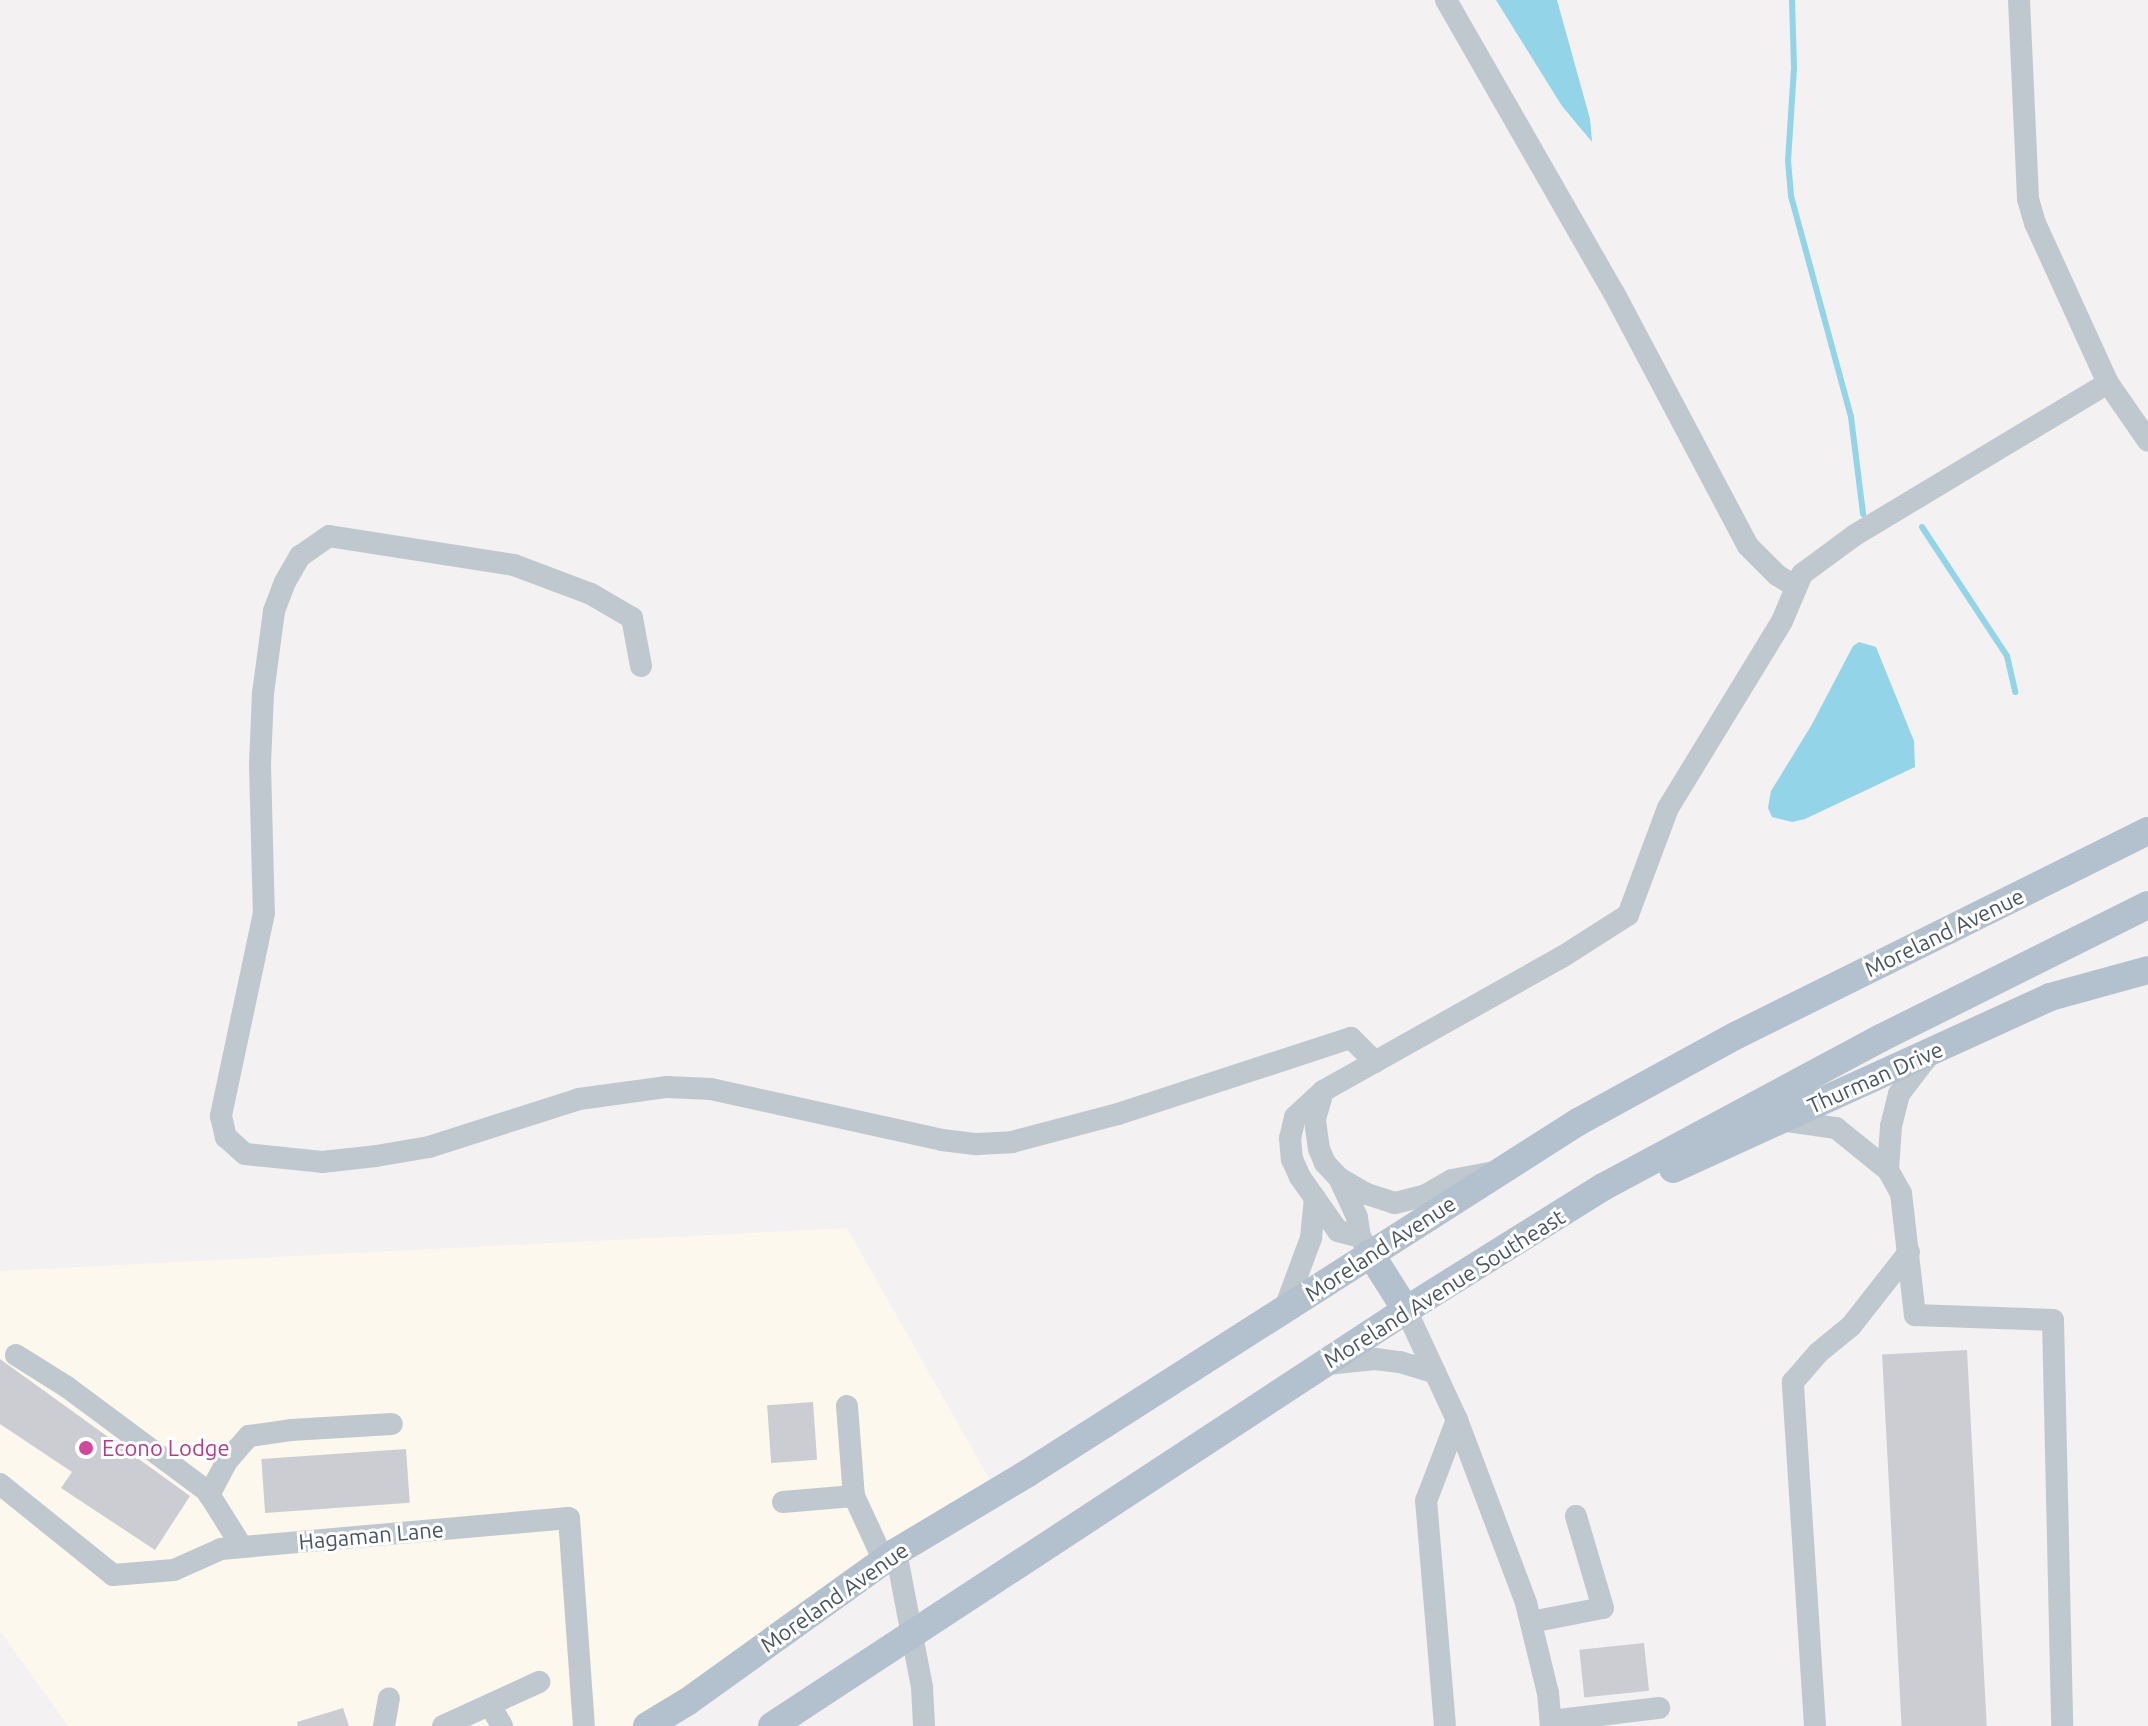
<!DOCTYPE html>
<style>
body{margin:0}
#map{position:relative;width:2148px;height:1726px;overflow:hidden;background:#f3f1f1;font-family:Ubuntu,sans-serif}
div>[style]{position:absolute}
.commercial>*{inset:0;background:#fcf8ed}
.water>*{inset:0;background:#93d4e8}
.stream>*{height:6px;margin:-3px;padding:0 3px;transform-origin:3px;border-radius:3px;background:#93d4e8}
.building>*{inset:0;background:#cbcdd3;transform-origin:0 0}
.minor>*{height:22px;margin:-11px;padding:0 11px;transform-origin:11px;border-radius:11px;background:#c0c8cf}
.major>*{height:28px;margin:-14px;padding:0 14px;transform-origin:14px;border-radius:14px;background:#b3c0ce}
.dots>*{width:22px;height:22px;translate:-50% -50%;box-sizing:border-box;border:4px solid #fff;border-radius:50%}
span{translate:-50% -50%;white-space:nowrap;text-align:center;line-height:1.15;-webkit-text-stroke:6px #fff;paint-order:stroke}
.street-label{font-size:22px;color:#4a545e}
.hotel-label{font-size:22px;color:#b23c85}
.left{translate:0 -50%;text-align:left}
</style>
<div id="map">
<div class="commercial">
<i style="clip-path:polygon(847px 1228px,995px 1489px,639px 1726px,68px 1726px,0 1631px,0 1271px)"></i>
</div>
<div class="water">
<i style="clip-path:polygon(1496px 0,1557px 0,1590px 119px,1592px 142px,1562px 106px)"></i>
<i style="clip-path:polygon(1859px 642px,1876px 647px,1914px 741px,1915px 767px,1805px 819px,1792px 822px,1772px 817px,1768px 808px,1771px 791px,1811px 726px,1853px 646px)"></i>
</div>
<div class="stream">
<i style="left:1792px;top:0;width:68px;rotate:88.3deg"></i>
<i style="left:1794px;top:68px;width:93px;rotate:93.7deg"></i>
<i style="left:1788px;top:161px;width:35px;rotate:85deg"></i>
<i style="left:1791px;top:196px;width:229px;rotate:74.8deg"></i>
<i style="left:1851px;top:417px;width:98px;rotate:82.9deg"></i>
<i style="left:1922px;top:527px;width:154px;rotate:56.6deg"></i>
<i style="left:2007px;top:656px;width:37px;rotate:77deg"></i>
</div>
<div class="building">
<i style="left:1967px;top:1350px;width:377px;height:85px;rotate:87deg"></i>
<i style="clip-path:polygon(0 1359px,190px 1496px,155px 1550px,61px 1488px,72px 1472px,0 1424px)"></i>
<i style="left:813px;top:1402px;width:58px;height:46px;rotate:86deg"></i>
<i style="left:406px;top:1449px;width:54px;height:145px;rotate:86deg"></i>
<i style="left:1644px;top:1643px;width:48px;height:65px;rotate:84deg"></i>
<i style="clip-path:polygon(343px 1708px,349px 1726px,298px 1726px,297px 1722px)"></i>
</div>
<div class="minor">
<i style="left:1446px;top:0;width:338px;rotate:60.2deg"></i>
<i style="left:1614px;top:293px;width:286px;rotate:62.1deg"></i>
<i style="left:1748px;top:546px;width:41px;rotate:45deg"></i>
<i style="left:1777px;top:575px;width:22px;rotate:32deg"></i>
<i style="left:2019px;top:0;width:199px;rotate:87.4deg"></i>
<i style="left:2028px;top:199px;width:25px;rotate:74deg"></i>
<i style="left:2035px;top:223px;width:176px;rotate:65.5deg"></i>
<i style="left:2108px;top:383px;width:70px;rotate:55.4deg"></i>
<i style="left:641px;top:666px;width:49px;rotate:-100.6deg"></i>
<i style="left:632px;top:618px;width:48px;rotate:-149.7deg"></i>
<i style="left:591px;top:594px;width:82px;rotate:-159.4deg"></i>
<i style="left:514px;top:565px;width:187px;rotate:-171.1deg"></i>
<i style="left:329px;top:536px;width:35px;rotate:145deg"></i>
<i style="left:300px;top:556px;width:30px;rotate:120deg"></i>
<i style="left:285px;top:582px;width:31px;rotate:111deg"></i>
<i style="left:274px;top:611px;width:83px;rotate:97.6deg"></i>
<i style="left:263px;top:693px;width:72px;rotate:92.4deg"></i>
<i style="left:260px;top:765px;width:148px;rotate:88.5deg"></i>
<i style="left:264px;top:913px;width:208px;rotate:102deg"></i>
<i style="left:221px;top:1116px;width:22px;rotate:77deg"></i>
<i style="left:226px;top:1137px;width:25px;rotate:42deg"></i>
<i style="left:245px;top:1154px;width:77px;rotate:5.9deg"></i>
<i style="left:322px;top:1162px;width:54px;rotate:-6.3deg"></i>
<i style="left:376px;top:1156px;width:54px;rotate:-9.6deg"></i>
<i style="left:429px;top:1147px;width:157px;rotate:-17.7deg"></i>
<i style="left:579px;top:1099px;width:89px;rotate:-7.8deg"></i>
<i style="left:667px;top:1087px;width:44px;rotate:2.6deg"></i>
<i style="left:711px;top:1089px;width:237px;rotate:12.4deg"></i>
<i style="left:942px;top:1140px;width:35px;rotate:7deg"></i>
<i style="left:977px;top:1144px;width:35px;rotate:-3deg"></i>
<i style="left:1012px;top:1142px;width:110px;rotate:-14.8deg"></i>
<i style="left:1118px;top:1114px;width:245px;rotate:-18.1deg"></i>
<i style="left:1351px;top:1038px;width:34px;rotate:45deg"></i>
<i style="left:1323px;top:1091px;width:38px;rotate:137deg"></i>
<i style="left:1295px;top:1117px;width:22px;rotate:103deg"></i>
<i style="left:1290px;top:1138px;width:21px;rotate:85deg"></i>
<i style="left:1292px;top:1159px;width:20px;rotate:66deg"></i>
<i style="left:1300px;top:1177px;width:66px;rotate:54.9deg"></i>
<i style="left:1338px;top:1231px;width:23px;rotate:15deg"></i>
<i style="left:1780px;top:1120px;width:57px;rotate:8.1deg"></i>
<i style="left:1836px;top:1128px;width:67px;rotate:38.9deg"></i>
<i style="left:1888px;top:1170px;width:26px;rotate:61deg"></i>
<i style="left:1901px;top:1193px;width:123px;rotate:83.5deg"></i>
<i style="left:1915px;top:1315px;width:138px;rotate:2.1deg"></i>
<i style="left:2053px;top:1320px;width:406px;rotate:88.7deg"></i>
<i style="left:1888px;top:1170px;width:44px;rotate:-86.1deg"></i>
<i style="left:1891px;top:1126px;width:33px;rotate:-76deg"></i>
<i style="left:1899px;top:1094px;width:54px;rotate:-52.5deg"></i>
<i style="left:1339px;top:1178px;width:32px;rotate:30deg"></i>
<i style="left:1367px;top:1194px;width:29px;rotate:18deg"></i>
<i style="left:1395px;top:1203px;width:30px;rotate:-14deg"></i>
<i style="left:1424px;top:1196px;width:32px;rotate:-30deg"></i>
<i style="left:1452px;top:1180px;width:43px;rotate:-10.8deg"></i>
<i style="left:1370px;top:1253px;width:19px;rotate:-122deg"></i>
<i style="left:1360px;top:1237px;width:20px;rotate:-99deg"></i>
<i style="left:1357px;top:1217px;width:43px;rotate:-114.8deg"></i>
<i style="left:1339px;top:1178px;width:21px;rotate:-133deg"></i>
<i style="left:1325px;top:1163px;width:15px;rotate:-113deg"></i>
<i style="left:1319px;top:1149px;width:30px;rotate:-98deg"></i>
<i style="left:1315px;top:1119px;width:29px;rotate:-74deg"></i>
<i style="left:1323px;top:1091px;width:274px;rotate:-29.3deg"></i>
<i style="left:1562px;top:957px;width:78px;rotate:-32.5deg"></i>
<i style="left:1628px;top:915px;width:114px;rotate:-69.5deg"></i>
<i style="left:1668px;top:808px;width:219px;rotate:-58.6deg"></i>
<i style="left:1782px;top:621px;width:51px;rotate:-66.9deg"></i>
<i style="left:1802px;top:574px;width:66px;rotate:-36.3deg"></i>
<i style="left:1855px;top:535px;width:295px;rotate:-31deg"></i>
<i style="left:1285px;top:1308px;width:75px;rotate:-69.6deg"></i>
<i style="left:1311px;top:1238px;width:40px;rotate:-84.3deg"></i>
<i style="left:1406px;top:1310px;width:121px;rotate:65.1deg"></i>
<i style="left:1457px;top:1420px;width:196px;rotate:69.3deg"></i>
<i style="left:1526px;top:1603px;width:93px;rotate:76.3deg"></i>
<i style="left:1548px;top:1693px;width:33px;rotate:85deg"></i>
<i style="left:16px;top:1355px;width:60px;rotate:32.1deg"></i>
<i style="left:67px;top:1387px;width:174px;rotate:36.6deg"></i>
<i style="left:207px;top:1491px;width:66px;rotate:58deg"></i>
<i style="left:1327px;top:1364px;width:48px;rotate:-5.9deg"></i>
<i style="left:1375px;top:1359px;width:25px;rotate:7deg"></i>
<i style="left:1400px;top:1362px;width:37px;rotate:17deg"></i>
<i style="left:847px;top:1406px;width:90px;rotate:85.6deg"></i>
<i style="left:854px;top:1496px;width:72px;rotate:65.2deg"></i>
<i style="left:0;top:1484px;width:145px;rotate:38.8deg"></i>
<i style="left:113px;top:1575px;width:61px;rotate:-4.7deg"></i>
<i style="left:174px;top:1570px;width:51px;rotate:-24.1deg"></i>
<i style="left:221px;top:1549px;width:349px;rotate:-5.1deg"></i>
<i style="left:569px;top:1518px;width:209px;rotate:85.9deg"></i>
<i style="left:209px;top:1495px;width:38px;rotate:-62deg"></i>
<i style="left:227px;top:1461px;width:33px;rotate:-49deg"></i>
<i style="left:249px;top:1436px;width:42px;rotate:-8.1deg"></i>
<i style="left:291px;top:1430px;width:101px;rotate:-3.4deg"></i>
<i style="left:783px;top:1502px;width:71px;rotate:-4.8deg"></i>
<i style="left:896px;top:1552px;width:137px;rotate:79.1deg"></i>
<i style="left:922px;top:1687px;width:39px;rotate:87deg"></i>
<i style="left:1531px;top:1622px;width:73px;rotate:-11deg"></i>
<i style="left:1603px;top:1608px;width:96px;rotate:-106.4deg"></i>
<i style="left:490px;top:1705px;width:24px;rotate:60deg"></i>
<i style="left:1551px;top:1721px;width:109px;rotate:-6.9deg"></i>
<i style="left:384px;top:1726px;width:28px;rotate:-80deg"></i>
<i style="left:443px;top:1726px;width:106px;rotate:-24.6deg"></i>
<i style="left:1445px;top:1726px;width:226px;rotate:-94.8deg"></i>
<i style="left:1426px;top:1501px;width:87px;rotate:-69.1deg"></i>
<i style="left:1815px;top:1726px;width:345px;rotate:-93.7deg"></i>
<i style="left:1793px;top:1382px;width:38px;rotate:-49deg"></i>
<i style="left:1818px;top:1353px;width:43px;rotate:-39.3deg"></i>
<i style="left:1851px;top:1326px;width:94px;rotate:-51.9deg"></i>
</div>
<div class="major">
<i style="left:1673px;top:1169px;width:414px;rotate:-24.5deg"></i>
<i style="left:2050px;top:997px;width:102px;rotate:-15.4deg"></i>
<i style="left:1370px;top:1253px;width:67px;rotate:57.7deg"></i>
<i style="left:647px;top:1726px;width:47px;rotate:-31deg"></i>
<i style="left:687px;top:1702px;width:257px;rotate:-35.7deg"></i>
<i style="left:896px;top:1552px;width:154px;rotate:-30.9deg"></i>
<i style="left:1028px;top:1473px;width:652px;rotate:-32.55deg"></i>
<i style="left:1578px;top:1122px;width:181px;rotate:-28.7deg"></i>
<i style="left:1737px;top:1035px;width:459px;rotate:-26.4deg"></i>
<i style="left:772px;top:1726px;width:758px;rotate:-33.27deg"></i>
<i style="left:1406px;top:1310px;width:232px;rotate:-32deg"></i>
<i style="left:1603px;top:1187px;width:315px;rotate:-28.2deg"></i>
<i style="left:1881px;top:1038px;width:298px;rotate:-26.5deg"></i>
</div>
<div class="dots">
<i style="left:86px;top:1448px;background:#d1479c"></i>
</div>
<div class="street-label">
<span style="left:1944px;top:932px;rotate:-26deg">Moreland Avenue</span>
<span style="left:1875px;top:1077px;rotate:-24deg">Thurman Drive</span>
<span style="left:1380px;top:1248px;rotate:-33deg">Moreland Avenue</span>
<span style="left:1444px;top:1288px;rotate:-32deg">Moreland Avenue Southeast</span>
<span style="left:371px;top:1535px;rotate:-5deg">Hagaman Lane</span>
<span style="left:834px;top:1597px;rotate:-35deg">Moreland Avenue</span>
</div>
<div class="hotel-label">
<span class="left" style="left:102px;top:1448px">Econo Lodge</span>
</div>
</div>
